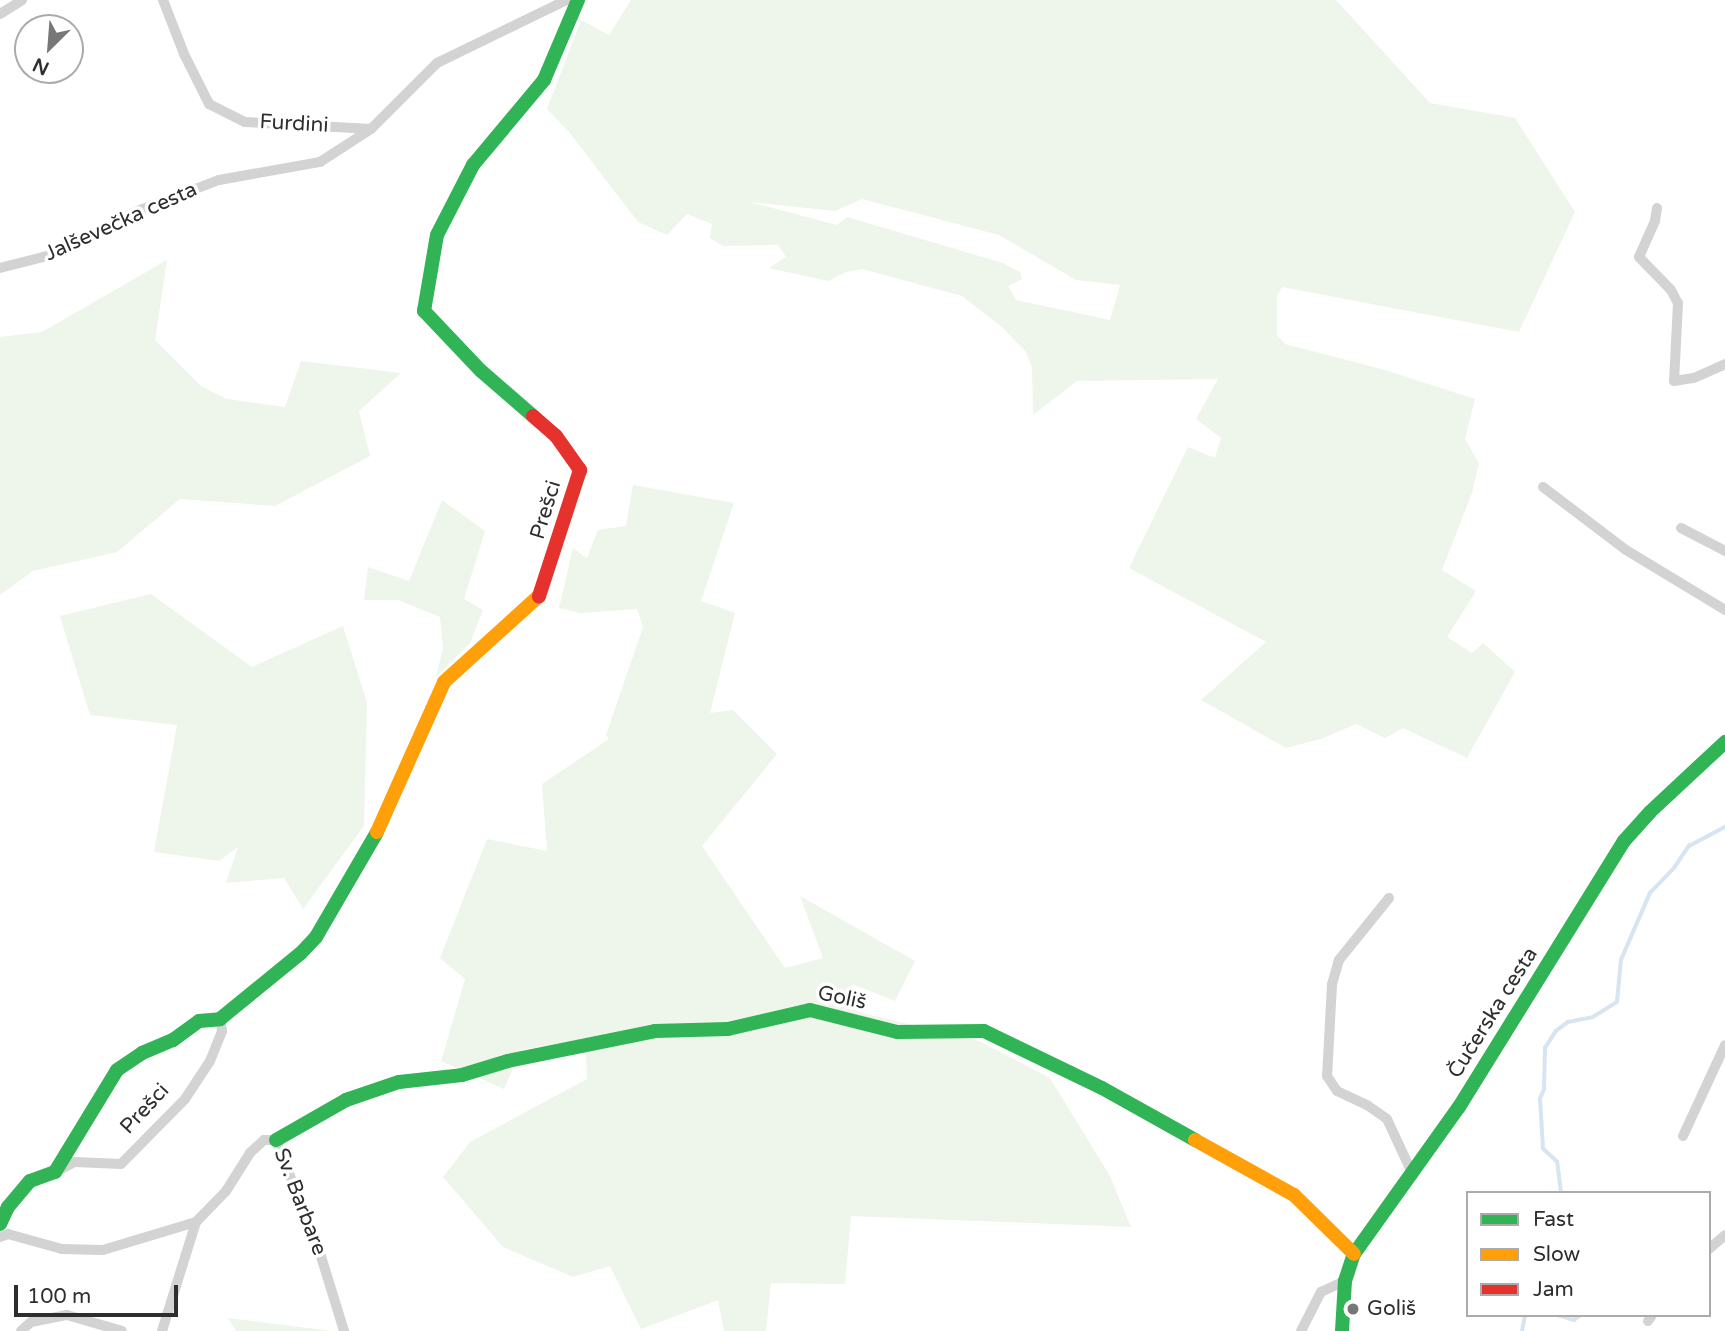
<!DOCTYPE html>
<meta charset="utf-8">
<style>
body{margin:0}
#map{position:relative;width:1725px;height:1331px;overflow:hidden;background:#fff;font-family:"Varela Round",sans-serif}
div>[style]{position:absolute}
.green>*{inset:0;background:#eef5eb}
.stream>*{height:3.5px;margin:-1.75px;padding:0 1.75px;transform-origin:1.75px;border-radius:1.75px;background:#d7e4f2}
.street>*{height:10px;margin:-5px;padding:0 5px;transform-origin:5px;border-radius:5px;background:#d3d3d3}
.fast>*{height:14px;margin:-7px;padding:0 7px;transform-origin:7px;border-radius:7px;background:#30b455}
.slow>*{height:14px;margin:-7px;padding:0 7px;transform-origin:7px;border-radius:7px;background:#ff9f0a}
.jam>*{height:14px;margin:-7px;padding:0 7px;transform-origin:7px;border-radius:7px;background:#e5322d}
.dots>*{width:19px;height:19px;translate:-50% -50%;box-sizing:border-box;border:4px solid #fff;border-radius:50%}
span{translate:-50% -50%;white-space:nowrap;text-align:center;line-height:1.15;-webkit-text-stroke:7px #fff;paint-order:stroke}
.street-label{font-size:21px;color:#2e2e2e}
.poi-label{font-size:21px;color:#2e2e2e}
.left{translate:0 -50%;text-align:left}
.legend{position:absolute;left:1466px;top:1191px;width:245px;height:126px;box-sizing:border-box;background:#fff;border:2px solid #ababab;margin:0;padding:9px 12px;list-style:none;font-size:21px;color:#2e2e2e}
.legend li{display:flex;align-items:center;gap:14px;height:35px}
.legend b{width:35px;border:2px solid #ababab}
.north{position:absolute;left:14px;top:14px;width:70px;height:70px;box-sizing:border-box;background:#fff;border:2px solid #ababab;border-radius:50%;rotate:205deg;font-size:19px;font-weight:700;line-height:28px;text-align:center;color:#2e2e2e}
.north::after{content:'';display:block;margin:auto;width:24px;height:32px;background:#777;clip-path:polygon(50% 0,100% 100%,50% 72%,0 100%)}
.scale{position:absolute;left:14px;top:1285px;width:164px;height:32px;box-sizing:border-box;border:4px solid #2e2e2e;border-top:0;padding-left:9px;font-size:21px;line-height:24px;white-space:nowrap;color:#2e2e2e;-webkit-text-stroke:5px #fff;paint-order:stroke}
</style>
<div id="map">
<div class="green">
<i style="clip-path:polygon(evenodd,631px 0,1336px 0,1430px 103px,1515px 118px,1575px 212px,1519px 332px,1282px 287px,1277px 296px,1277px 335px,1285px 344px,1385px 370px,1475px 399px,1465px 439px,1479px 463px,1472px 493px,1442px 570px,1476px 591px,1447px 637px,1472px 653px,1483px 643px,1515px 672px,1467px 758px,1403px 728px,1385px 738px,1356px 724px,1321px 739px,1286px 748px,1201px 700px,1266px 642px,1129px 568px,1188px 447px,1215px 458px,1221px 438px,1196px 419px,1218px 379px,1077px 381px,1033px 415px,1032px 368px,1026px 352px,1002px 327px,962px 296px,862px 269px,846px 272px,828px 281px,769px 268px,786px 257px,778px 245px,723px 246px,710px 238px,712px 224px,687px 214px,667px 235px,638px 222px,569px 132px,547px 109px,581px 20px,609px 35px,631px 0,862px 199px,999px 235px,1076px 280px,1120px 285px,1110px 320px,1016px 300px,1008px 286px,1022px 279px,1020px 272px,1003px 263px,847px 217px,837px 225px,750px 202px,835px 211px,862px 199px)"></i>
<i style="clip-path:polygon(167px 260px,155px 340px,201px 386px,227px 399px,285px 407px,301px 361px,401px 373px,359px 411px,370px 456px,275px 506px,180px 499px,117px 552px,33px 571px,0 595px,0 337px,42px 332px)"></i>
<i style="clip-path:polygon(633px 485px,734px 503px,701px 601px,735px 613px,710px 713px,733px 710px,777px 754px,702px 846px,785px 968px,823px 958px,800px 896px,915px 961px,895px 1001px,852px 984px,858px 1012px,979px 1041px,1050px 1078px,1110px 1176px,1131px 1227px,851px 1216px,845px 1284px,771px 1283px,766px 1331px,724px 1331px,718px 1300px,641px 1329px,610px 1266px,573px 1277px,503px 1247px,443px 1177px,470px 1142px,587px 1079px,585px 1039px,521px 1050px,504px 1089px,441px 1061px,465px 979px,440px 958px,487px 839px,547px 851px,542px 784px,609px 739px,606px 735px,643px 627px,637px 609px,580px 613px,559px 608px,573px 548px,587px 558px,598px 530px,626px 526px)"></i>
<i style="clip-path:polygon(442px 500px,485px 531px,464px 599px,483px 610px,470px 643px,436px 677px,443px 648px,440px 617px,398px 600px,364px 600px,368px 567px,409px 581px)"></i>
<i style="clip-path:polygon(151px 594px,252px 667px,343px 626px,367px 703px,364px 826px,303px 909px,284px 878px,226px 883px,238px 847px,219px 861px,154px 852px,177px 725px,90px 715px,60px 616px)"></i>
<i style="clip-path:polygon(228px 1318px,332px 1331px,236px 1331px)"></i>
</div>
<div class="stream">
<i style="left:1561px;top:1193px;width:31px;rotate:-97deg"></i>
<i style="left:1557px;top:1162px;width:19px;rotate:-137deg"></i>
<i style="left:1543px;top:1149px;width:50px;rotate:-93.4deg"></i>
<i style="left:1540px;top:1099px;width:11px;rotate:-68deg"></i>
<i style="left:1544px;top:1089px;width:41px;rotate:-88.6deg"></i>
<i style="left:1545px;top:1048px;width:20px;rotate:-57deg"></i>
<i style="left:1556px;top:1031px;width:15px;rotate:-37deg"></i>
<i style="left:1568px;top:1022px;width:25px;rotate:-11deg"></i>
<i style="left:1593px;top:1017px;width:28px;rotate:-32deg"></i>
<i style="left:1617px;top:1002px;width:42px;rotate:-84.6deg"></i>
<i style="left:1621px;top:960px;width:73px;rotate:-66.6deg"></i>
<i style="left:1650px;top:893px;width:35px;rotate:-46deg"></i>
<i style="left:1674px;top:868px;width:27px;rotate:-56deg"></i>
<i style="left:1689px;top:846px;width:41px;rotate:-27.8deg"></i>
<i style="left:1558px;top:1315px;width:17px;rotate:17deg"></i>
<i style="left:1574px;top:1320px;width:9px;rotate:-36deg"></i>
<i style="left:1522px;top:1331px;width:16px;rotate:-79deg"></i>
</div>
<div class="street">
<i style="left:163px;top:0;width:58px;rotate:68.7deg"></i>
<i style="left:184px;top:54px;width:56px;rotate:63.4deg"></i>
<i style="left:209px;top:104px;width:40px;rotate:26.6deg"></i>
<i style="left:245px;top:122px;width:126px;rotate:3.2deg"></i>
<i style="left:0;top:14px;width:26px;rotate:-32deg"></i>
<i style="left:1657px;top:208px;width:13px;rotate:99deg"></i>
<i style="left:1655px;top:221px;width:39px;rotate:114deg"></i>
<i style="left:1639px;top:257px;width:46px;rotate:45.9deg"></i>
<i style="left:1671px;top:290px;width:15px;rotate:62deg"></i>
<i style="left:1678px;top:303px;width:78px;rotate:92.9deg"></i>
<i style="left:1674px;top:381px;width:20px;rotate:-9deg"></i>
<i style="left:1694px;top:378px;width:34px;rotate:-24deg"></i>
<i style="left:0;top:268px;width:65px;rotate:-14.3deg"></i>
<i style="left:63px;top:252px;width:82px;rotate:-29.1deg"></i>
<i style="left:135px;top:212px;width:90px;rotate:-20.9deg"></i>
<i style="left:219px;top:180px;width:103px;rotate:-10.1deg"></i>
<i style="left:320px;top:162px;width:61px;rotate:-32.9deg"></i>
<i style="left:371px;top:129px;width:93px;rotate:-45deg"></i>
<i style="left:437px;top:63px;width:144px;rotate:-25.9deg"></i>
<i style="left:1543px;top:487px;width:104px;rotate:37.2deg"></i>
<i style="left:1626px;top:550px;width:116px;rotate:31.2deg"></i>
<i style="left:1681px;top:528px;width:50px;rotate:27.6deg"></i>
<i style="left:1389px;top:898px;width:80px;rotate:128.9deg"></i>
<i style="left:1339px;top:960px;width:26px;rotate:106deg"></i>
<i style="left:1332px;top:985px;width:91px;rotate:93.1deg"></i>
<i style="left:1327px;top:1076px;width:18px;rotate:56deg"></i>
<i style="left:1337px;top:1091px;width:33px;rotate:25deg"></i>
<i style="left:1367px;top:1105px;width:24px;rotate:35deg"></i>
<i style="left:1387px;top:1119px;width:62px;rotate:65.1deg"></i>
<i style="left:1683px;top:1136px;width:100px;rotate:-65.2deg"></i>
<i style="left:55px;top:1172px;width:22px;rotate:-27deg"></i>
<i style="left:75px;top:1162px;width:46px;rotate:2.5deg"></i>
<i style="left:121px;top:1164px;width:91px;rotate:-45.4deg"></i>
<i style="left:185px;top:1099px;width:45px;rotate:-56.7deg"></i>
<i style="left:210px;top:1061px;width:32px;rotate:-68deg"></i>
<i style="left:222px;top:1031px;width:12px;rotate:-99deg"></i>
<i style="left:0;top:1237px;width:9px;rotate:-21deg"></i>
<i style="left:8px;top:1234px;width:56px;rotate:15.5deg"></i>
<i style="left:62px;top:1249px;width:41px;rotate:1.4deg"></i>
<i style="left:103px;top:1250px;width:97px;rotate:-16.8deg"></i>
<i style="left:196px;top:1222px;width:43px;rotate:-45.9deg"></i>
<i style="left:226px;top:1191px;width:45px;rotate:-57.7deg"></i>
<i style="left:250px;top:1153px;width:19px;rotate:-43deg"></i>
<i style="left:264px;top:1140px;width:12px"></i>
<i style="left:276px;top:1140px;width:118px;rotate:68.6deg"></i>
<i style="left:319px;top:1250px;width:85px;rotate:72.8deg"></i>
<i style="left:1709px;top:1249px;width:21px;rotate:-41deg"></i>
<i style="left:1648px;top:1321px;width:7px;rotate:-56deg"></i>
<i style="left:21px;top:1331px;width:13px;rotate:-42deg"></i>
<i style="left:31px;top:1322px;width:37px;rotate:-11deg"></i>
<i style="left:67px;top:1315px;width:57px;rotate:16.2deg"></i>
<i style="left:162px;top:1331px;width:114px;rotate:-72.7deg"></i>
<i style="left:1301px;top:1331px;width:44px;rotate:-62.9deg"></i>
<i style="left:1321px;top:1292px;width:26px;rotate:-25deg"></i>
</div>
<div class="fast">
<i style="left:533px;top:416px;width:69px;rotate:-139.1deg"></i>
<i style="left:481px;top:371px;width:83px;rotate:-133.5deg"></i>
<i style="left:424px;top:311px;width:77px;rotate:-80.3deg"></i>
<i style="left:437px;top:235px;width:79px;rotate:-62.8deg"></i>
<i style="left:473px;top:165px;width:111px;rotate:-50.1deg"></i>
<i style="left:544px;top:80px;width:87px;rotate:-67deg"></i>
<i style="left:276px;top:1140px;width:81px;rotate:-29.7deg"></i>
<i style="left:346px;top:1100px;width:56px;rotate:-18.8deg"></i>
<i style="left:399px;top:1082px;width:63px;rotate:-6.3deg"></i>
<i style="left:462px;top:1075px;width:48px;rotate:-16.9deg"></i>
<i style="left:508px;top:1061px;width:150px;rotate:-11.5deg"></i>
<i style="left:655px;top:1031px;width:73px;rotate:-1.6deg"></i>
<i style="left:728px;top:1029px;width:84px;rotate:-13deg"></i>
<i style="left:810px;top:1010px;width:90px;rotate:14.2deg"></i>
<i style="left:897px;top:1032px;width:87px;rotate:-0.7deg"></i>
<i style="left:984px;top:1031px;width:131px;rotate:25.8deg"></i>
<i style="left:1102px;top:1088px;width:107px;rotate:29.2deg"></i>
<i style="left:0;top:1224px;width:19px;rotate:-65deg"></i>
<i style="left:8px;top:1207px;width:34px;rotate:-50deg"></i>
<i style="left:30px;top:1181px;width:27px;rotate:-20deg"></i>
<i style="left:55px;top:1172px;width:119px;rotate:-58.7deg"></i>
<i style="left:117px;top:1070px;width:30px;rotate:-34deg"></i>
<i style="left:142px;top:1053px;width:34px;rotate:-23deg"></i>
<i style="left:173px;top:1040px;width:32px;rotate:-36deg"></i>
<i style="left:199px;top:1021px;width:21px;rotate:-5deg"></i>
<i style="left:220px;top:1019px;width:104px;rotate:-39.2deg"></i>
<i style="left:301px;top:953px;width:22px;rotate:-47deg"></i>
<i style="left:316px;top:937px;width:121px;rotate:-59.8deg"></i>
<i style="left:1342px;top:1331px;width:50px;rotate:-86.6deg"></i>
<i style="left:1345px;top:1281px;width:28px;rotate:-72deg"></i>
<i style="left:1354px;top:1254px;width:181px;rotate:-54.5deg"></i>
<i style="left:1459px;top:1107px;width:313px;rotate:-58.2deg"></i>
<i style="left:1624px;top:841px;width:39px;rotate:-48deg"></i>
<i style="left:1650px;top:812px;width:103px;rotate:-43deg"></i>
</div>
<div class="slow">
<i style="left:377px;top:832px;width:164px;rotate:-65.9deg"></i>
<i style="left:444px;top:682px;width:128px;rotate:-42.2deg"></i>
<i style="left:1195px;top:1140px;width:113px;rotate:29.1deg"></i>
<i style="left:1294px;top:1195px;width:84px;rotate:44.5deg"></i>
</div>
<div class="jam">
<i style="left:533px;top:416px;width:30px;rotate:41deg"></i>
<i style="left:556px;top:436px;width:42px;rotate:54.8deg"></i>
<i style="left:580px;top:470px;width:133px;rotate:108deg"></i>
</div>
<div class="dots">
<i style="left:1353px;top:1309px;background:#777"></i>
</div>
<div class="street-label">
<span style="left:294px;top:124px;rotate:3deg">Furdini</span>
<span style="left:121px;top:222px;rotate:-24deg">Jalševečka cesta</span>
<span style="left:546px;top:510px;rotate:-73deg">Prešci</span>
<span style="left:842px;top:998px;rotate:12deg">Goliš</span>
<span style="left:1493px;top:1013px;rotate:-58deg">Čučerska cesta</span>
<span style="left:145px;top:1109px;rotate:-47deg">Prešci</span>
<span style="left:300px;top:1202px;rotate:69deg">Sv. Barbare</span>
</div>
<div class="poi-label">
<span class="left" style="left:1367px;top:1309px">Goliš</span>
</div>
<ul class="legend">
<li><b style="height:9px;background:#30b455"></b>Fast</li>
<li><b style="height:9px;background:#ff9f0a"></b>Slow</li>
<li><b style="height:9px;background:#e5322d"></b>Jam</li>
</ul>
<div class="north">N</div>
<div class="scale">100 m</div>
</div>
